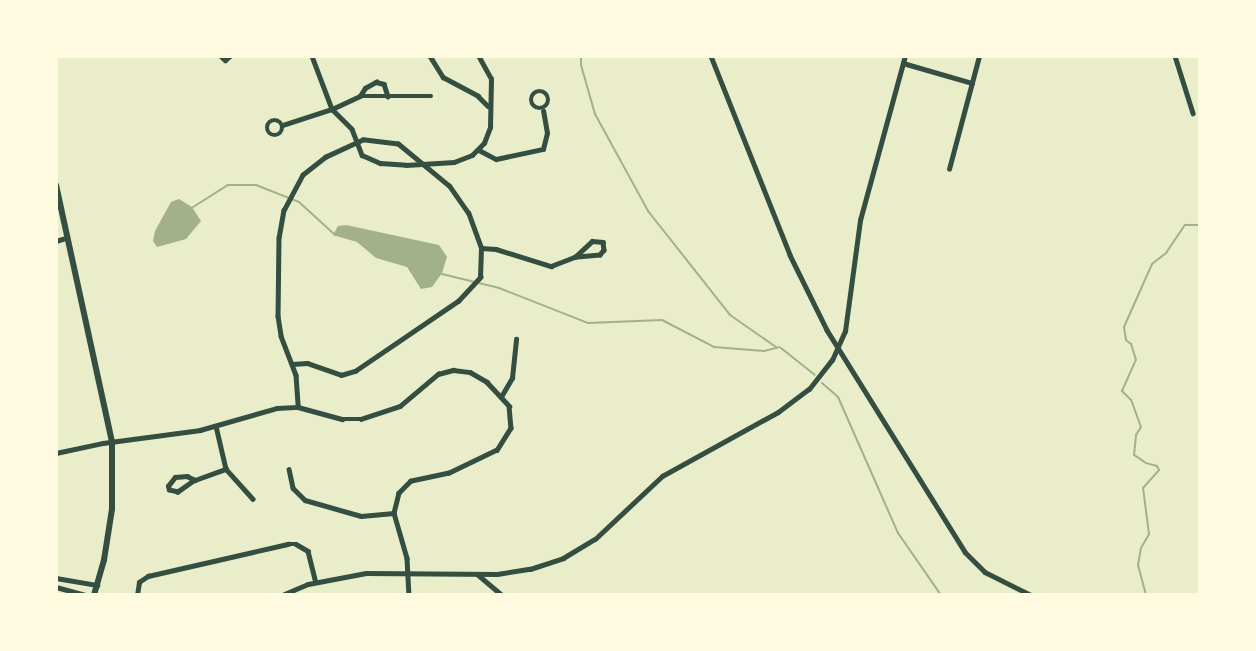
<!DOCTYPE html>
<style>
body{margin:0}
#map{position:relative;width:1256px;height:651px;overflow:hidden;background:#e9edc9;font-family:Quicksand,sans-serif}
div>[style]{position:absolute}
.water>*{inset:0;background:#a3b18a}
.stream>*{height:2px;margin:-1px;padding:0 1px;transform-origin:1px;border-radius:1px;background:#a3b18a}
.minor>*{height:4.5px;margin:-2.25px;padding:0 2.25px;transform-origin:2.25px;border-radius:2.25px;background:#344e41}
.minor>.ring{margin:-2.25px;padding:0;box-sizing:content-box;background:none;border:4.5px solid #344e41;border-radius:50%}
.tertiary>*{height:5px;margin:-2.5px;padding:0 2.5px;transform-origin:2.5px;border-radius:2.5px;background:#344e41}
.secondary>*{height:6px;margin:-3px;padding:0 3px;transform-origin:3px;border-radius:3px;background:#344e41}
span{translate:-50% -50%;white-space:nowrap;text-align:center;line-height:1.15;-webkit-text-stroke:7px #fefae0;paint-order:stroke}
.frame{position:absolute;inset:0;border:58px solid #fefae0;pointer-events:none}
</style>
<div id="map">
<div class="water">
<i style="clip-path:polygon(179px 199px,192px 207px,201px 221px,186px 239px,157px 247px,153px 241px,155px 231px,171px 202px)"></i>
<i style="clip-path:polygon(346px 225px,439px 245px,447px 257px,442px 273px,432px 287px,421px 289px,407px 267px,376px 258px,357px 242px,333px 235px,338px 226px)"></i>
</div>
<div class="stream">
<i style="left:581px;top:56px;width:9px;rotate:90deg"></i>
<i style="left:581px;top:65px;width:51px;rotate:74.1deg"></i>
<i style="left:595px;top:114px;width:111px;rotate:61.3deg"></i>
<i style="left:648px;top:211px;width:132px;rotate:51.7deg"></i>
<i style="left:730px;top:315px;width:56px;rotate:34.8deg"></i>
<i style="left:190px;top:209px;width:45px;rotate:-32.3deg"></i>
<i style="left:228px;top:185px;width:28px"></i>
<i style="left:256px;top:185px;width:46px;rotate:21.6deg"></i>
<i style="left:299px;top:202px;width:49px;rotate:42.5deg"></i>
<i style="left:442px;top:274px;width:59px;rotate:13.8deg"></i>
<i style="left:499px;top:288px;width:96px;rotate:21.5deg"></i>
<i style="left:588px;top:323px;width:74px;rotate:-2.3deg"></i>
<i style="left:662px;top:320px;width:59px;rotate:27.4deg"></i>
<i style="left:714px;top:347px;width:50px;rotate:4.6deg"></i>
<i style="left:764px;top:351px;width:16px;rotate:-14deg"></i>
<i style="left:781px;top:348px;width:43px;rotate:38.5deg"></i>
<i style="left:822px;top:383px;width:21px;rotate:41deg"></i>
<i style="left:838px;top:397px;width:149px;rotate:66.2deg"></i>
<i style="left:898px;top:533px;width:75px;rotate:55.3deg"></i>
<i style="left:1146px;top:595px;width:31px;rotate:-105deg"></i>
<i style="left:1138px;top:565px;width:17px;rotate:-80deg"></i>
<i style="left:1141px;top:548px;width:16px;rotate:-60deg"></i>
<i style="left:1149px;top:534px;width:46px;rotate:-97.4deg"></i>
<i style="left:1143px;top:488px;width:24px;rotate:-48deg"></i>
<i style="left:1159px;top:470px;width:4px;rotate:-117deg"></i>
<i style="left:1157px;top:466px;width:11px;rotate:-165deg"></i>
<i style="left:1146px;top:463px;width:14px;rotate:-146deg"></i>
<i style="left:1134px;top:455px;width:20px;rotate:-84deg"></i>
<i style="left:1136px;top:435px;width:9px;rotate:-58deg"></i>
<i style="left:1141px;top:427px;width:29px;rotate:-110deg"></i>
<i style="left:1131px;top:400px;width:13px;rotate:-135deg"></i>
<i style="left:1122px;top:391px;width:34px;rotate:-66deg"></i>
<i style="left:1136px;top:360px;width:17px;rotate:-107deg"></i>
<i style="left:1131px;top:344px;width:6px;rotate:-141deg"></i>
<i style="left:1126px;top:340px;width:13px;rotate:-99deg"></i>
<i style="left:1124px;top:327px;width:69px;rotate:-66deg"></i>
<i style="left:1152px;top:264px;width:18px;rotate:-38deg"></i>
<i style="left:1166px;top:253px;width:34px;rotate:-56deg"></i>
<i style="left:1185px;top:225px;width:15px"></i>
</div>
<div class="minor">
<i style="left:221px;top:56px;width:6px;rotate:45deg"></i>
<i style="left:225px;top:60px;width:6px;rotate:-39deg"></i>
<i style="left:312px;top:56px;width:57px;rotate:69.3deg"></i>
<i style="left:332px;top:109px;width:28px;rotate:45deg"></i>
<i style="left:352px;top:129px;width:28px;rotate:69deg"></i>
<i style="left:362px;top:155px;width:20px;rotate:24deg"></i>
<i style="left:380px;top:163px;width:26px;rotate:4deg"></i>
<i style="left:406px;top:165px;width:48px;rotate:-3.6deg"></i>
<i style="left:454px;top:162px;width:19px;rotate:-21deg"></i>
<i style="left:472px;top:155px;width:17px;rotate:-45deg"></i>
<i style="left:484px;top:143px;width:17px;rotate:-69deg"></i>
<i style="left:490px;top:127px;width:48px;rotate:-88.8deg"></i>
<i style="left:491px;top:79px;width:26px;rotate:-119deg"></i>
<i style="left:430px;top:56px;width:25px;rotate:58deg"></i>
<i style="left:443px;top:77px;width:40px;rotate:28deg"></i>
<i style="left:478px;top:96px;width:14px;rotate:45deg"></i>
<i style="left:711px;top:56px;width:214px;rotate:68.3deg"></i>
<i style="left:790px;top:255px;width:84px;rotate:63.7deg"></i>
<i style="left:827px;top:330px;width:261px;rotate:58.1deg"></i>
<i style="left:965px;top:552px;width:28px;rotate:45deg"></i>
<i style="left:985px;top:572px;width:51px;rotate:26.6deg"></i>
<i style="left:1175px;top:56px;width:60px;rotate:72.5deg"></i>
<i style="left:903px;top:63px;width:72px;rotate:16.2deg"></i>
<i class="ring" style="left:531px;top:91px;width:13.5px;height:13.5px"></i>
<i style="left:360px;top:96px;width:9px;rotate:-58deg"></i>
<i style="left:365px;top:88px;width:13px;rotate:-29deg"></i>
<i style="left:376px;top:82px;width:8px;rotate:14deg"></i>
<i style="left:384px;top:84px;width:13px;rotate:72deg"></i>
<i class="ring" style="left:267px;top:120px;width:11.5px;height:11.5px"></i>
<i style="left:283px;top:125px;width:52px;rotate:-18.1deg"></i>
<i style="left:332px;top:109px;width:31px;rotate:-25deg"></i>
<i style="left:360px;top:96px;width:71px"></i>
<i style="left:479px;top:150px;width:19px;rotate:28deg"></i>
<i style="left:496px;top:159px;width:48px;rotate:-12deg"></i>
<i style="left:543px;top:149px;width:16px;rotate:-76deg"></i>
<i style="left:547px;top:133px;width:22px;rotate:-100deg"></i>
<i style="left:949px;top:169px;width:117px;rotate:-75.1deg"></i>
<i style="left:56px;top:241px;width:10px;rotate:-17deg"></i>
<i style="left:481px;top:248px;width:15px;rotate:4deg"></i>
<i style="left:496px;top:249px;width:58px;rotate:17.2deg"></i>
<i style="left:551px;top:266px;width:26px;rotate:-21deg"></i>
<i style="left:575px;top:257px;width:23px;rotate:-43deg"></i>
<i style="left:592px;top:241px;width:11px;rotate:5deg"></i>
<i style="left:603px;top:242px;width:8px;rotate:83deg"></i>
<i style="left:604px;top:250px;width:6px;rotate:129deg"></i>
<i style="left:600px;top:255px;width:25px;rotate:175deg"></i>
<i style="left:292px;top:364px;width:15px;rotate:-4deg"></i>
<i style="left:307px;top:363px;width:36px;rotate:19deg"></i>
<i style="left:341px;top:375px;width:15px;rotate:-16deg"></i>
<i style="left:355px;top:371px;width:125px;rotate:-34.2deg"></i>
<i style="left:458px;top:301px;width:33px;rotate:-47deg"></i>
<i style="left:480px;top:277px;width:29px;rotate:-88deg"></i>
<i style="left:481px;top:248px;width:37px;rotate:-110deg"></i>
<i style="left:468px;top:213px;width:33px;rotate:-125deg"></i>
<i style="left:449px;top:186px;width:66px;rotate:-140.5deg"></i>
<i style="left:398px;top:144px;width:35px;rotate:-173deg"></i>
<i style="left:363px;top:140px;width:41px;rotate:155.3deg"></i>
<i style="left:326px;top:157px;width:29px;rotate:142deg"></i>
<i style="left:303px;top:175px;width:40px;rotate:118deg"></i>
<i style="left:284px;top:210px;width:27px;rotate:100deg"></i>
<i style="left:279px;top:237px;width:79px;rotate:90.7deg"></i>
<i style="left:278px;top:316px;width:20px;rotate:81deg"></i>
<i style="left:281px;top:336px;width:42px;rotate:69deg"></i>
<i style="left:296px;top:375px;width:32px;rotate:86deg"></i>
<i style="left:501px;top:397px;width:22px;rotate:-60deg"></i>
<i style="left:512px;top:378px;width:39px;rotate:-84deg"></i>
<i style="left:216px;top:426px;width:44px;rotate:76.9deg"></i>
<i style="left:226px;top:469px;width:40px;rotate:48deg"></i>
<i style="left:56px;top:453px;width:48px;rotate:-12deg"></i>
<i style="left:103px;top:443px;width:98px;rotate:-7.6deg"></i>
<i style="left:200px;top:430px;width:80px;rotate:-15.9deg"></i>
<i style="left:277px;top:408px;width:21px;rotate:-3deg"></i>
<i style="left:298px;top:407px;width:46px;rotate:15.3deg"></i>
<i style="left:342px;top:419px;width:19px"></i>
<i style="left:361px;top:419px;width:41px;rotate:-18.4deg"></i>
<i style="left:400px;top:406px;width:50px;rotate:-40.1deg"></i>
<i style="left:438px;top:374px;width:16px;rotate:-15deg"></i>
<i style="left:453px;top:370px;width:17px;rotate:7deg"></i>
<i style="left:470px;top:372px;width:20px;rotate:30deg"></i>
<i style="left:487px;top:382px;width:33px;rotate:47deg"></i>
<i style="left:509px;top:406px;width:22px;rotate:85deg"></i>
<i style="left:511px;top:428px;width:26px;rotate:122deg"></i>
<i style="left:497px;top:450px;width:53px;rotate:154.4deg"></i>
<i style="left:449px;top:473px;width:39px;rotate:168deg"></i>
<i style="left:411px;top:481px;width:17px;rotate:135deg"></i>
<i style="left:399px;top:493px;width:21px;rotate:104deg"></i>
<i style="left:394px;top:513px;width:47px;rotate:73.9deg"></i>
<i style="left:407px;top:558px;width:37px;rotate:87deg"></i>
<i style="left:289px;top:469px;width:19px;rotate:78deg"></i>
<i style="left:293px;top:488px;width:17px;rotate:45deg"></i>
<i style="left:305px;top:500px;width:58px;rotate:15.9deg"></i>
<i style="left:361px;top:516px;width:33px;rotate:-5deg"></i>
<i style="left:195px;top:480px;width:21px;rotate:145deg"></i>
<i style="left:178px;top:492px;width:9px;rotate:-167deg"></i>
<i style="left:169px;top:490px;width:4px;rotate:-104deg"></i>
<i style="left:168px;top:486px;width:11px;rotate:-52deg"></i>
<i style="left:175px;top:477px;width:12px;rotate:-5deg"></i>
<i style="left:187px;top:476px;width:9px;rotate:27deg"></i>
<i style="left:195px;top:480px;width:33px;rotate:-20deg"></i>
<i style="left:477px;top:574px;width:33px;rotate:40deg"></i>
<i style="left:56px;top:578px;width:42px;rotate:9.7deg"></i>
<i style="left:56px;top:587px;width:30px;rotate:15deg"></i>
<i style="left:137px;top:595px;width:13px;rotate:-81deg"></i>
<i style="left:139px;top:582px;width:11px;rotate:-34deg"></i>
<i style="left:148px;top:576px;width:144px;rotate:-12.9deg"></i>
<i style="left:288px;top:544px;width:8px"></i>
<i style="left:296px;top:544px;width:14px;rotate:30deg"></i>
<i style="left:308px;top:551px;width:32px;rotate:76deg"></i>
</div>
<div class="tertiary">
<i style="left:282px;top:595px;width:28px;rotate:-23deg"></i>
<i style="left:308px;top:584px;width:59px;rotate:-10.7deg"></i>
<i style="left:366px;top:573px;width:131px;rotate:0.4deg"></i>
<i style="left:497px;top:574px;width:33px;rotate:-9deg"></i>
<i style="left:530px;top:569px;width:35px;rotate:-18deg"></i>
<i style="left:563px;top:558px;width:37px;rotate:-31deg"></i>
<i style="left:595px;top:539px;width:92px;rotate:-43.2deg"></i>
<i style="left:662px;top:476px;width:132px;rotate:-28.9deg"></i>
<i style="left:778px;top:412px;width:39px;rotate:-37deg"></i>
<i style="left:809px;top:389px;width:37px;rotate:-52deg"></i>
<i style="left:832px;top:360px;width:32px;rotate:-66deg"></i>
<i style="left:845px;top:331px;width:112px;rotate:-82.3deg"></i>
<i style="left:860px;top:220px;width:170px;rotate:-74.7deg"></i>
</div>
<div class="secondary">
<i style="left:56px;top:185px;width:262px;rotate:77.7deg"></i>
<i style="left:112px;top:441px;width:68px;rotate:90deg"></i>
<i style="left:112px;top:509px;width:52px;rotate:98.9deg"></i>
<i style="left:104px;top:560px;width:36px;rotate:106deg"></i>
</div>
<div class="frame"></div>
</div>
